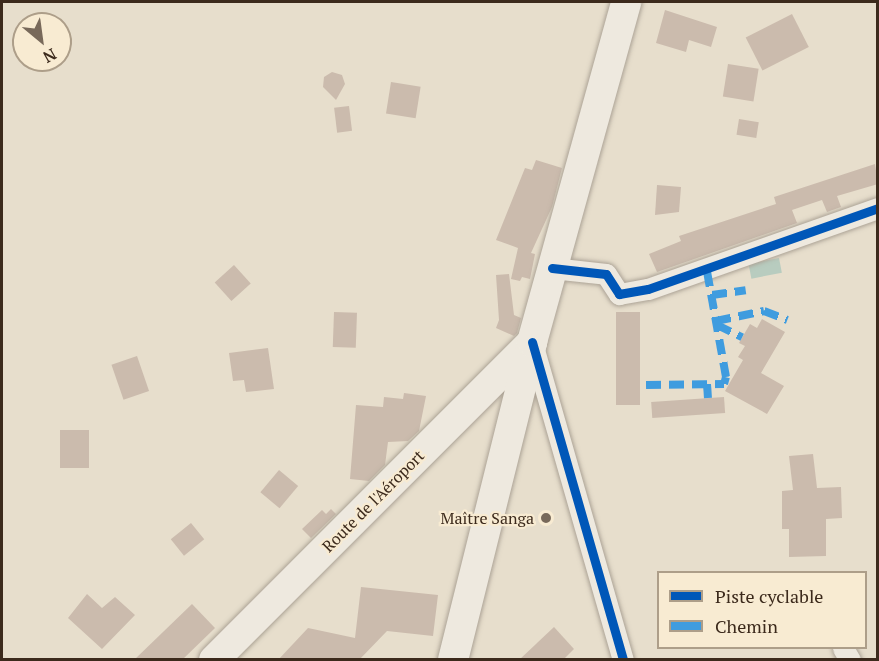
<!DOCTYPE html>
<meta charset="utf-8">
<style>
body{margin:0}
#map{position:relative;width:879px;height:661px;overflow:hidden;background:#e7decc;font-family:"PT Serif",serif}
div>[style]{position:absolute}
.water>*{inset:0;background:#b8ccbf;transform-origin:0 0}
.building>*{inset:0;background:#cbbbad;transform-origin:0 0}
.roads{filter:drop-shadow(0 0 2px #aca396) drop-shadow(0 0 2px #aca396)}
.minor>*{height:21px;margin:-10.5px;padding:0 10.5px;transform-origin:10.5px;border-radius:10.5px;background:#eee9df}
.secondary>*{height:30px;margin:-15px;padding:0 15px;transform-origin:15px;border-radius:15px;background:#eee9df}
.quiet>*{height:8px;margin-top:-4px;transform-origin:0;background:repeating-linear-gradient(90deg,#3f9cdf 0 15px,transparent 0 23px)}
.cycleway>*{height:9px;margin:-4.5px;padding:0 4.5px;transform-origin:4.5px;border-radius:4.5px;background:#0057b8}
.dots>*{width:16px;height:16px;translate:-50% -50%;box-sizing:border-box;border:3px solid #f8ebd2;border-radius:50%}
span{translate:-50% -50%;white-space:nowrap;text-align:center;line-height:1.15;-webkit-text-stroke:4.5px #f8ebd2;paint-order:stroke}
.street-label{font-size:16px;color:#3c2a1c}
.poi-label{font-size:16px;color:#3c2a1c}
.right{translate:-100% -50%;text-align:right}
.frame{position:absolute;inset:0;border:3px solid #3c2a1c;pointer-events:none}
.legend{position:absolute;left:657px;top:571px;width:210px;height:78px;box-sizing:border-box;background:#f8ebd2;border:2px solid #ad9e89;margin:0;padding:8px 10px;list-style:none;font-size:18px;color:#3c2a1c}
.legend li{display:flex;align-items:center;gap:12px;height:30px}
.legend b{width:30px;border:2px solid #ad9e89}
.north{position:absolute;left:12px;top:12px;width:60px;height:60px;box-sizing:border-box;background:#f8ebd2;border:2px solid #ad9e89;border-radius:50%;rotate:151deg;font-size:16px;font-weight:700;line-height:24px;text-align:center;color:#3c2a1c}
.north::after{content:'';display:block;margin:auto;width:21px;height:27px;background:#78695a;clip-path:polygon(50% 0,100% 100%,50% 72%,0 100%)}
</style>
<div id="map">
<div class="water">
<i style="left:779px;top:258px;width:15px;height:31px;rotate:79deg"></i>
</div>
<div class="building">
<i style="clip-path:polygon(665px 10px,717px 27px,711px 47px,689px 40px,686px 52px,656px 43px)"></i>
<i style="left:792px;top:14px;width:37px;height:52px;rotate:63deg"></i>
<i style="left:728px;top:64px;width:31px;height:33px;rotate:9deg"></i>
<i style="clip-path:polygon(332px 72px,342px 75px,345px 84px,336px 100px,323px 87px,324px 77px)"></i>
<i style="left:391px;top:82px;width:30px;height:32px;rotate:9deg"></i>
<i style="left:349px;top:106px;width:25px;height:15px;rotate:83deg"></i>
<i style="left:739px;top:119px;width:20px;height:16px;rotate:9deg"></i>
<i style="clip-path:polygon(536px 160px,562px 168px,552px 207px,531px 253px,535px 254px,530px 279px,522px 277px,520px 281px,511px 279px,518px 248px,496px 240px,525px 168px,532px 170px)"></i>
<i style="clip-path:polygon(875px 164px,878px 184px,837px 196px,841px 207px,827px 212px,822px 200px,792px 210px,797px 223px,657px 272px,649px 254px,681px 241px,679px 236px,776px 204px,774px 197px)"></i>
<i style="clip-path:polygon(657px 185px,681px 187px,679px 212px,655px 215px)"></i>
<i style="left:234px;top:265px;width:25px;height:26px;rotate:48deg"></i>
<i style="clip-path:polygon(509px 274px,514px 315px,521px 318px,517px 333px,514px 336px,496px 328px,499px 320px,496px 275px)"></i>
<i style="left:334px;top:312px;width:23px;height:35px;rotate:2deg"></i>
<i style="left:616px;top:312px;width:24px;height:93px"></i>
<i style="clip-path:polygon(762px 319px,785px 332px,761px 373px,784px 386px,767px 414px,725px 391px,743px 360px,738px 357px,745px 346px,739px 343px,750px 324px,757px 328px)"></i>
<i style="clip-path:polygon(268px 348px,274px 389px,246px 392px,244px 380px,233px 381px,229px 353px)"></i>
<i style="left:137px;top:356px;width:37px;height:27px;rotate:71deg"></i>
<i style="clip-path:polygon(404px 393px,426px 396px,419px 431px,408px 441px,388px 442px,385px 465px,369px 481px,350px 479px,356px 405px,383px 407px,384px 397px,403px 399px)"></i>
<i style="left:724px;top:397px;width:16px;height:73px;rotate:86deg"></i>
<i style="left:89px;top:430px;width:38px;height:29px;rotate:90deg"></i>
<i style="clip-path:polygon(813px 454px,817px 488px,841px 487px,842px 518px,826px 519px,826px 556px,789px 557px,789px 529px,782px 529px,782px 491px,793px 490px,789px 456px)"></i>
<i style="left:279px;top:470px;width:25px;height:29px;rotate:40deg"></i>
<i style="clip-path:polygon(331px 509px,336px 514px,311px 538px,302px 529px,322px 510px,326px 514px)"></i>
<i style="left:191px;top:523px;width:21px;height:26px;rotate:51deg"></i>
<i style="clip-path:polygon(361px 587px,438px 595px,433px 636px,387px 631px,359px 660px,278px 660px,308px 628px,355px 638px)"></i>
<i style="clip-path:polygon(87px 594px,102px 608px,115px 597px,135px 615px,102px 649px,68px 618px)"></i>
<i style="clip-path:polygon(192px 604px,215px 628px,182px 660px,134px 660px)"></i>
<i style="clip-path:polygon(554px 627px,574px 649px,563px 660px,519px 660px)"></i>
</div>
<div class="roads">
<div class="minor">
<i style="left:552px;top:268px;width:54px;rotate:6.3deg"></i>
<i style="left:606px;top:274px;width:24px;rotate:57deg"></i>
<i style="left:619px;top:294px;width:29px;rotate:-10deg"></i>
<i style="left:648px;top:289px;width:244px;rotate:-19.4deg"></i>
<i style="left:532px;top:343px;width:330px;rotate:74deg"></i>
<i style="left:843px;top:648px;width:14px;rotate:60deg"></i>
</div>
<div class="secondary">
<i style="left:214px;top:660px;width:450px;rotate:-45deg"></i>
<i style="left:453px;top:660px;width:328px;rotate:-76deg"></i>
<i style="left:532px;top:342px;width:353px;rotate:-74.5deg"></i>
</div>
</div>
<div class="quiet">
<i style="left:712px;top:295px;width:34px;rotate:-8deg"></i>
<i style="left:716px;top:321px;width:49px;rotate:-11.8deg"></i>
<i style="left:764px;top:311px;width:25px;rotate:21deg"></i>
<i style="left:717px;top:325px;width:28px;rotate:26deg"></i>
<i style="left:707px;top:384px;width:14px;rotate:86deg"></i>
<i style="left:646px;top:385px;width:78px;rotate:-0.7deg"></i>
<i style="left:724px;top:384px;width:7px;rotate:-74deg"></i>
<i style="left:726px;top:377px;width:108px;rotate:-100.2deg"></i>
</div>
<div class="cycleway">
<i style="left:552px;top:268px;width:54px;rotate:6.3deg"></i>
<i style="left:606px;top:274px;width:24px;rotate:57deg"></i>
<i style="left:619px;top:294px;width:29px;rotate:-10deg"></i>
<i style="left:648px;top:289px;width:244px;rotate:-19.4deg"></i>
<i style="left:532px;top:342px;width:331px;rotate:74deg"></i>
</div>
<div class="dots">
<i style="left:546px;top:518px;background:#78695a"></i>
</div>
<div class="street-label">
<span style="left:373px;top:501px;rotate:-45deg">Route de l'Aéroport</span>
</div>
<div class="poi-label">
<span class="right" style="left:534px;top:518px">Maître Sanga</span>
</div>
<div class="frame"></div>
<ul class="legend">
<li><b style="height:8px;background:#0057b8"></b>Piste cyclable</li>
<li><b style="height:8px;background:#3f9cdf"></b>Chemin</li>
</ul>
<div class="north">N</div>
</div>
